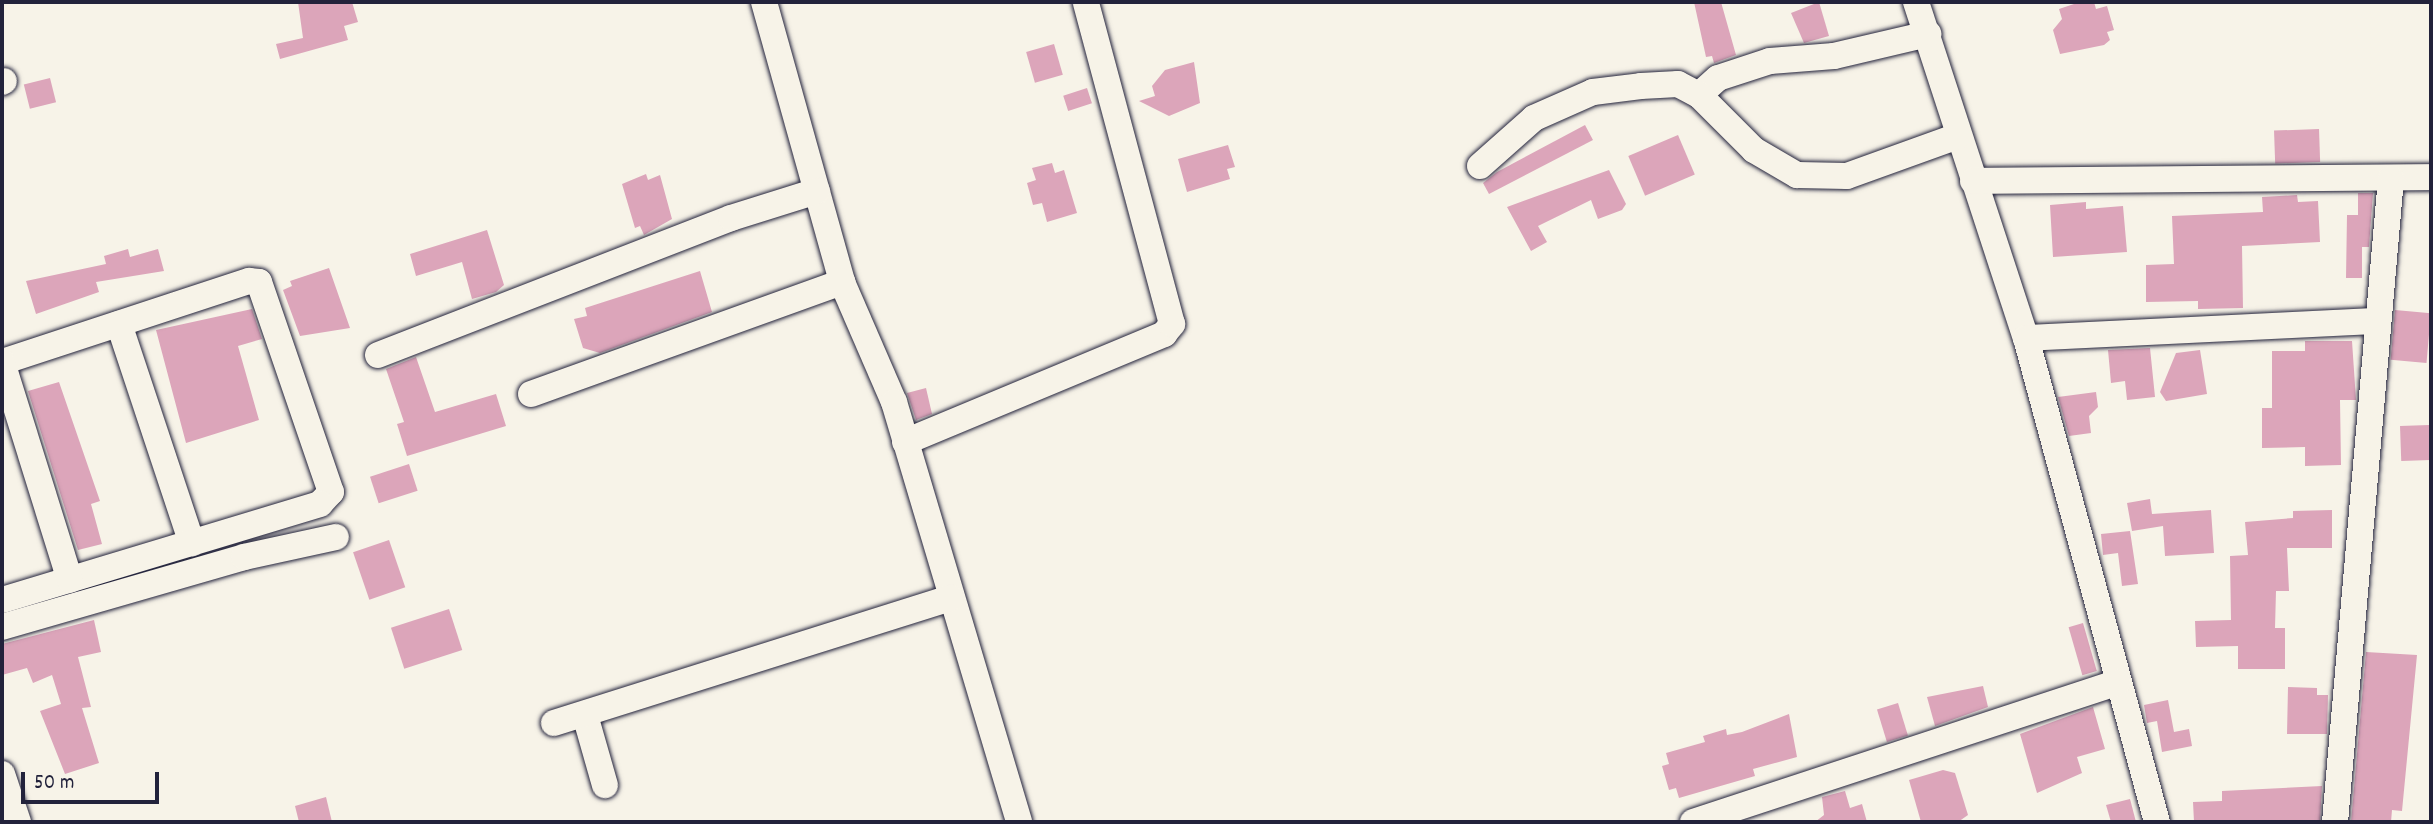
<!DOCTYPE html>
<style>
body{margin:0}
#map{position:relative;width:2433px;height:824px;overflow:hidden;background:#f7f3e8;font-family:Dekko,sans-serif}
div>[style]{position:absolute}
.building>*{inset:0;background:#dca5ba;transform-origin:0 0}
.roads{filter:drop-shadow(0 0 2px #22223b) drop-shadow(0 0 2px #22223b)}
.minor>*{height:26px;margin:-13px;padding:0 13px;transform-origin:13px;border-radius:13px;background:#f7f3e8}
span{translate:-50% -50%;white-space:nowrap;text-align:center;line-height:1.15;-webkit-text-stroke:5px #f7f3e8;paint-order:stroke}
.frame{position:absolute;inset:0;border:4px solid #22223b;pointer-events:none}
.scale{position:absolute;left:21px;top:772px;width:138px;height:32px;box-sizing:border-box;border:4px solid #22223b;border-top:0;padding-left:9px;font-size:21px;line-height:24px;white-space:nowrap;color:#22223b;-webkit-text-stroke:5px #f7f3e8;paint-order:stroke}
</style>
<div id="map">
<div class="building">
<i style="clip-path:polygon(298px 2px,352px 2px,358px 22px,344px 26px,348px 40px,280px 59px,276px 44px,303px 38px)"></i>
<i style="clip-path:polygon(1694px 2px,1721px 2px,1736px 55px,1714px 63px,1712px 56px,1706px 57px)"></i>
<i style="clip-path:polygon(1819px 2px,1829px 36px,1804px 43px,1791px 13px)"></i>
<i style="clip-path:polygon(2080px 2px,2094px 2px,2096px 9px,2107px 6px,2114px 30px,2107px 32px,2110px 40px,2104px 45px,2060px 54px,2053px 30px,2062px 19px,2059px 9px)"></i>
<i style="left:1054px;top:44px;width:32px;height:29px;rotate:74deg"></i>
<i style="clip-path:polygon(1194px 62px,1200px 103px,1169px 116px,1139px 101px,1155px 96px,1152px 86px,1165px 70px)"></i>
<i style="left:50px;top:78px;width:25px;height:27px;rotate:76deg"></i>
<i style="left:1087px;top:88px;width:16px;height:25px;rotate:72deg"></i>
<i style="clip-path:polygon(1585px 125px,1593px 140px,1489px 194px,1483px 183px,1497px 172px)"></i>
<i style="left:2319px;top:129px;width:33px;height:45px;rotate:88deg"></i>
<i style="left:1678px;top:135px;width:43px;height:54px;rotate:67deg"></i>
<i style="clip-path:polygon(1228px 145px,1235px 167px,1227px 169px,1230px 179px,1187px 192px,1178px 159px)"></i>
<i style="clip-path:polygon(1052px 163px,1055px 173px,1064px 170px,1077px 213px,1047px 222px,1042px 203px,1033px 205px,1027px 183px,1036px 180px,1032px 168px)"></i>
<i style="clip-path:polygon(1609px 170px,1626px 204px,1622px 210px,1598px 219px,1591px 200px,1538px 226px,1547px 242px,1531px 251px,1507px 207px)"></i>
<i style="clip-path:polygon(646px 174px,648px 180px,660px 175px,672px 219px,644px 235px,640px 226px,635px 228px,622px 184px)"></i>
<i style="clip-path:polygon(2358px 193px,2373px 193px,2369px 247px,2362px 247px,2362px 278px,2346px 278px,2347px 215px,2358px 215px)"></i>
<i style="clip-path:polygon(2297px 195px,2298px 202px,2318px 201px,2320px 242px,2242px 246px,2243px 308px,2198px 309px,2198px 301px,2146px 302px,2146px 265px,2174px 264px,2172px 216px,2263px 212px,2262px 197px)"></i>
<i style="clip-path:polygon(2086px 202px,2086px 209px,2123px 206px,2127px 252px,2053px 257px,2050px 205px)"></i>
<i style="clip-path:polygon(487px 230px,504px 285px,496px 292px,472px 299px,462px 262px,416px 276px,410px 254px)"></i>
<i style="clip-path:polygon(128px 249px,130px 257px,158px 249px,164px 271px,96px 282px,99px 292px,36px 314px,26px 281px,106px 264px,104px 256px)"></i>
<i style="clip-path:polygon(329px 268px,350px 328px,300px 336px,283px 290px,292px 286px,290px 281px)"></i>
<i style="clip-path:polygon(700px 271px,712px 312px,600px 353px,583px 348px,574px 319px,587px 316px,585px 308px)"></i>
<i style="clip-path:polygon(252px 309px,262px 339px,238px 346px,259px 420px,186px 443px,156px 330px)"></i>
<i style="left:2395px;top:310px;width:36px;height:50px;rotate:5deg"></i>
<i style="clip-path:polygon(2305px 341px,2352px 341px,2356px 400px,2340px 400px,2341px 465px,2305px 466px,2305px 447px,2262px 448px,2262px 408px,2272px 408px,2272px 351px,2305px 351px)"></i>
<i style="clip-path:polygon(2150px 348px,2155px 397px,2127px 400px,2125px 381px,2111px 383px,2108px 350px)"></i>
<i style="clip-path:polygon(2200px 350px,2207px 394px,2166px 401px,2160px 392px,2176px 353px)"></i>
<i style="clip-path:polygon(416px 357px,435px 412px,496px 394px,506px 426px,407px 456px,397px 424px,404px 422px,386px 369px)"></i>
<i style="clip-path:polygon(22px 372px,28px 391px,59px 382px,100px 501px,91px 504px,102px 544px,78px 550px)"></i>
<i style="clip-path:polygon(926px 388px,932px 414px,916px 420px,907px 393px)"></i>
<i style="clip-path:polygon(2096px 392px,2098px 407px,2089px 416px,2091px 433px,2069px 436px,2058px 397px)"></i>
<i style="left:2429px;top:425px;width:35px;height:29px;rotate:88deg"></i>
<i style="left:409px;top:464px;width:28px;height:41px;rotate:72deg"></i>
<i style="clip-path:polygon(2150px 499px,2152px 514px,2211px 510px,2214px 553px,2165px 556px,2163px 526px,2132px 531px,2127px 503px)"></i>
<i style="clip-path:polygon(2332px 510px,2332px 548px,2287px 548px,2289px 591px,2276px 591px,2275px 628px,2285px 628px,2285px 669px,2238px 669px,2238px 646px,2196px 647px,2195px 621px,2231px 620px,2230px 556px,2248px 555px,2245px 522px,2293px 518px,2293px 511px)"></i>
<i style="clip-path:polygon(2130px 531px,2138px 584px,2122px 586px,2118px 553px,2103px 555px,2101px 534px)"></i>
<i style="left:389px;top:540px;width:50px;height:38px;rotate:71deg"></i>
<i style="left:449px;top:609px;width:43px;height:61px;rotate:72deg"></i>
<i style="clip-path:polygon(94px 620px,101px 652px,78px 657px,91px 707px,82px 708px,99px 763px,65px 774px,40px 711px,61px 704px,52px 675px,33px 683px,27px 668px,2px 675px,2px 644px)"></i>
<i style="left:2083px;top:623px;width:50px;height:15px;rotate:74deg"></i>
<i style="clip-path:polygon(2366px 652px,2417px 655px,2402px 811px,2392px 810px,2391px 822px,2351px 822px)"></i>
<i style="clip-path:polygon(1983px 686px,1988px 707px,1935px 726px,1927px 697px)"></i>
<i style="clip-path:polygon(2288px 687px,2317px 688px,2317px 695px,2328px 695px,2327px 734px,2287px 734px)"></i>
<i style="clip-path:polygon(2168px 700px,2174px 732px,2189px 729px,2192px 746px,2162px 752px,2157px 721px,2147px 723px,2144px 705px)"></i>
<i style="left:1898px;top:703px;width:34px;height:22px;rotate:73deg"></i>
<i style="clip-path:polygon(2093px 707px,2105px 749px,2077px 757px,2082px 773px,2037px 793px,2020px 734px)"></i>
<i style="clip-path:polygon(1789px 714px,1797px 757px,1753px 769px,1755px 776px,1679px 798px,1676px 788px,1669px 790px,1662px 766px,1669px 764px,1666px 753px,1705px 742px,1703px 736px,1726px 729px,1727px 735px,1742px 732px)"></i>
<i style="clip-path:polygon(1943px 770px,1955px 773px,1968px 815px,1958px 822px,1921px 822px,1909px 780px)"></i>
<i style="clip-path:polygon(2322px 786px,2320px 822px,2194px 822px,2193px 802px,2222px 801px,2222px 791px)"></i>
<i style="clip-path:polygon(1845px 791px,1850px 808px,1862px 804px,1867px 822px,1815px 822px,1824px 815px,1822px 797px)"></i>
<i style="clip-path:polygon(326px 797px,332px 822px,299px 822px,295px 806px)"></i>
<i style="clip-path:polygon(2130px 799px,2136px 822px,2111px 822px,2106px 805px)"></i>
</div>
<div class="roads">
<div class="minor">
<i style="left:764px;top:2px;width:291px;rotate:74.4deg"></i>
<i style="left:842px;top:282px;width:131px;rotate:66.6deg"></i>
<i style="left:894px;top:402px;width:438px;rotate:73.4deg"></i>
<i style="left:1916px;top:2px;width:354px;rotate:71.9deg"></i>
<i style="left:2026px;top:338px;width:501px;rotate:74.86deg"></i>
<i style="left:2px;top:82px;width:2px;rotate:-27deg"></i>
<i style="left:1699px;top:95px;width:25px;rotate:-42deg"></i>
<i style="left:1718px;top:78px;width:55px;rotate:-18.1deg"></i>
<i style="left:1770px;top:61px;width:64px;rotate:-4.5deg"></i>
<i style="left:1834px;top:56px;width:97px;rotate:-13.2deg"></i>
<i style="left:1480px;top:166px;width:72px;rotate:-41.6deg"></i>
<i style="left:1534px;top:118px;width:64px;rotate:-23.8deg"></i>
<i style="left:1593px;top:92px;width:48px;rotate:-7.1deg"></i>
<i style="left:1641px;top:86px;width:37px;rotate:-3deg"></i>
<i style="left:1678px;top:84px;width:24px;rotate:28deg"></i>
<i style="left:1699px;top:95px;width:78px;rotate:45deg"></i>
<i style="left:1754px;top:150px;width:50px;rotate:30.2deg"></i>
<i style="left:1797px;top:175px;width:50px;rotate:1.1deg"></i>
<i style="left:1847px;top:176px;width:118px;rotate:-19.8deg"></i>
<i style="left:1973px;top:181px;width:458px;rotate:-0.5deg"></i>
<i style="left:119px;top:324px;width:231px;rotate:71.6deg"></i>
<i style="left:2026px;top:338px;width:351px;rotate:-2.8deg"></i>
<i style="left:378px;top:355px;width:379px;rotate:-21.2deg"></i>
<i style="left:731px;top:218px;width:90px;rotate:-17.4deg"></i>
<i style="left:2px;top:362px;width:260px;rotate:-18.2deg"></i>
<i style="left:249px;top:281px;width:10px;rotate:6deg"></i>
<i style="left:259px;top:282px;width:222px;rotate:71.1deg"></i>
<i style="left:331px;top:492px;width:16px;rotate:133deg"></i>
<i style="left:320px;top:504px;width:332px;rotate:163.2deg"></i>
<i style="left:2px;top:362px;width:228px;rotate:72.7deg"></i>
<i style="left:531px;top:394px;width:331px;rotate:-19.8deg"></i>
<i style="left:905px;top:442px;width:281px;rotate:-22.6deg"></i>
<i style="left:1164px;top:334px;width:13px;rotate:-51deg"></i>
<i style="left:1172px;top:324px;width:333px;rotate:-105deg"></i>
<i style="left:2px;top:627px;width:252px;rotate:-16.1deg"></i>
<i style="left:244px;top:557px;width:94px;rotate:-12.3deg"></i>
<i style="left:585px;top:715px;width:73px;rotate:74.1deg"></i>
<i style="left:554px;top:723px;width:416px;rotate:-17.5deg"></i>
<i style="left:2px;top:774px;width:51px;rotate:71.6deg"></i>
<i style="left:1693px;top:822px;width:447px;rotate:-18.2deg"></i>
<i style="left:2335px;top:822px;width:646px;rotate:-85.03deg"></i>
</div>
</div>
<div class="frame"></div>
<div class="scale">50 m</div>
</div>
